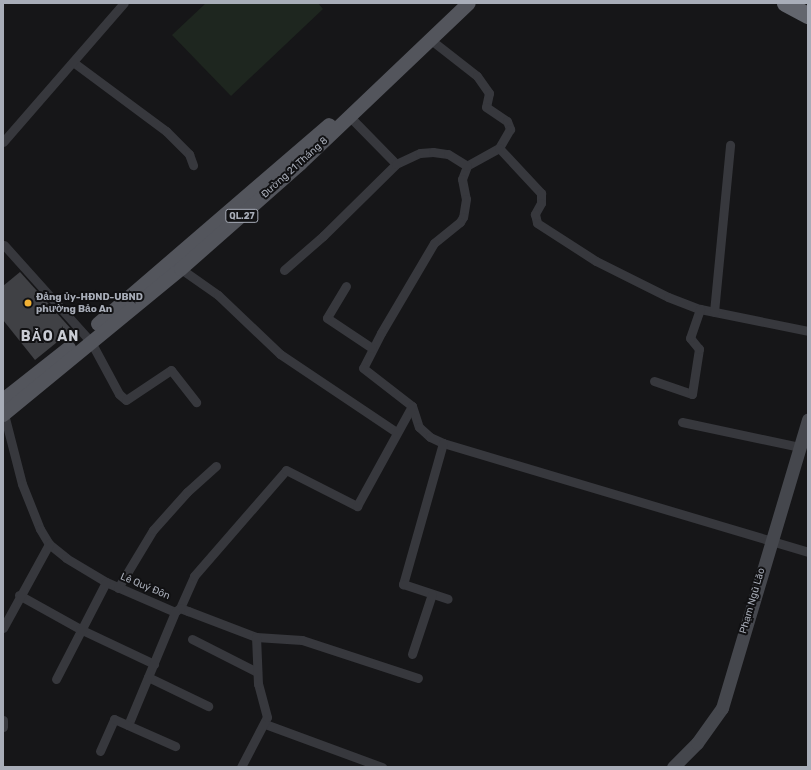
<!DOCTYPE html>
<meta charset="utf-8">
<style>
body{margin:0}
#map{position:relative;width:811px;height:770px;overflow:hidden;background:#161618;font-family:Rubik,sans-serif}
div>[style]{position:absolute}
.green>*{inset:0;background:#1e261f}
.building>*{inset:0;background:#404145}
.street>*{height:9px;margin:-4.5px;padding:0 4.5px;transform-origin:4.5px;border-radius:4.5px;background:#37383d}
.secondary>*{height:13px;margin:-6.5px;padding:0 6.5px;transform-origin:6.5px;border-radius:6.5px;background:#45474d}
.primary>*{height:14px;margin:-7px;padding:0 7px;transform-origin:7px;border-radius:7px;background:#53555c}
.highway>*{height:17px;margin:-8.5px;padding:0 8.5px;transform-origin:8.5px;border-radius:8.5px;background:#63666e}
.dots>*{width:11px;height:11px;translate:-50% -50%;box-sizing:border-box;border:2px solid #111113;border-radius:50%}
span{translate:-50% -50%;white-space:nowrap;text-align:center;line-height:1.15;-webkit-text-stroke:4px #111113;paint-order:stroke}
.shield-label span{padding:1px 3px;background:#111113;border:1px solid;border-radius:3px;-webkit-text-stroke-width:0}
.shield-label{font-size:9px;color:#a8adb8;font-weight:700}
.street-label{font-size:10px;color:#a8adb8}
.poi-label{font-size:10px;color:#a8adb8;font-weight:700}
.left{translate:0 -50%;text-align:left}
.district-label{font-size:14px;color:#c9ccd4;font-weight:700;letter-spacing:1px}
.frame{position:absolute;inset:0;border:4px solid #a8adb8;pointer-events:none}
</style>
<div id="map">
<div class="green">
<i style="clip-path:polygon(206px 3px,318px 3px,323px 9px,231px 96px,172px 35px)"></i>
</div>
<div class="building">
<i style="clip-path:polygon(20px 272px,72px 330px,35px 360px,3px 320px,3px 286px)"></i>
</div>
<div class="street">
<i style="left:431px;top:40px;width:58px;rotate:38deg"></i>
<i style="left:477px;top:76px;width:21px;rotate:55deg"></i>
<i style="left:489px;top:93px;width:14px;rotate:102deg"></i>
<i style="left:486px;top:107px;width:25px;rotate:34deg"></i>
<i style="left:507px;top:121px;width:9px;rotate:69deg"></i>
<i style="left:510px;top:129px;width:22px;rotate:120deg"></i>
<i style="left:499px;top:148px;width:37px;rotate:151deg"></i>
<i style="left:467px;top:166px;width:14px;rotate:111deg"></i>
<i style="left:462px;top:179px;width:20px;rotate:79deg"></i>
<i style="left:466px;top:199px;width:18px;rotate:99deg"></i>
<i style="left:463px;top:217px;width:6px;rotate:121deg"></i>
<i style="left:460px;top:222px;width:33px;rotate:141deg"></i>
<i style="left:434px;top:243px;width:104px;rotate:120.5deg"></i>
<i style="left:381px;top:333px;width:39px;rotate:117deg"></i>
<i style="left:363px;top:368px;width:62px;rotate:37.8deg"></i>
<i style="left:412px;top:406px;width:22px;rotate:72deg"></i>
<i style="left:419px;top:427px;width:15px;rotate:42deg"></i>
<i style="left:430px;top:437px;width:14px;rotate:25deg"></i>
<i style="left:443px;top:443px;width:381px;rotate:16.6deg"></i>
<i style="left:73px;top:62px;width:116px;rotate:36.6deg"></i>
<i style="left:166px;top:131px;width:33px;rotate:45deg"></i>
<i style="left:189px;top:154px;width:12px;rotate:70deg"></i>
<i style="left:351px;top:118px;width:64px;rotate:45.6deg"></i>
<i style="left:3px;top:142px;width:184px;rotate:-49deg"></i>
<i style="left:499px;top:148px;width:62px;rotate:47deg"></i>
<i style="left:541px;top:193px;width:10px;rotate:90deg"></i>
<i style="left:541px;top:203px;width:13px;rotate:119deg"></i>
<i style="left:535px;top:214px;width:9px;rotate:77deg"></i>
<i style="left:537px;top:223px;width:70px;rotate:32.8deg"></i>
<i style="left:596px;top:261px;width:80px;rotate:26.6deg"></i>
<i style="left:668px;top:297px;width:34px;rotate:21deg"></i>
<i style="left:700px;top:309px;width:110px;rotate:11.5deg"></i>
<i style="left:4px;top:245px;width:130px;rotate:48.1deg"></i>
<i style="left:91px;top:342px;width:59px;rotate:61.7deg"></i>
<i style="left:119px;top:394px;width:9px;rotate:41deg"></i>
<i style="left:126px;top:400px;width:54px;rotate:-33.7deg"></i>
<i style="left:171px;top:370px;width:41px;rotate:52deg"></i>
<i style="left:181px;top:269px;width:45px;rotate:35.1deg"></i>
<i style="left:218px;top:295px;width:86px;rotate:43.6deg"></i>
<i style="left:280px;top:354px;width:140px;rotate:33.9deg"></i>
<i style="left:284px;top:270px;width:52px;rotate:-41.1deg"></i>
<i style="left:323px;top:236px;width:103px;rotate:-44.6deg"></i>
<i style="left:396px;top:164px;width:26px;rotate:-25deg"></i>
<i style="left:420px;top:153px;width:13px;rotate:-4deg"></i>
<i style="left:433px;top:152px;width:15px;rotate:8deg"></i>
<i style="left:448px;top:154px;width:22px;rotate:32deg"></i>
<i style="left:346px;top:286px;width:37px;rotate:121deg"></i>
<i style="left:327px;top:318px;width:54px;rotate:33.7deg"></i>
<i style="left:714px;top:312px;width:168px;rotate:-84.5deg"></i>
<i style="left:654px;top:381px;width:40px;rotate:18.9deg"></i>
<i style="left:692px;top:394px;width:46px;rotate:-81.2deg"></i>
<i style="left:699px;top:349px;width:14px;rotate:-129deg"></i>
<i style="left:690px;top:338px;width:31px;rotate:-71deg"></i>
<i style="left:4px;top:414px;width:72px;rotate:75.6deg"></i>
<i style="left:22px;top:484px;width:48px;rotate:68.2deg"></i>
<i style="left:40px;top:529px;width:17px;rotate:59deg"></i>
<i style="left:49px;top:544px;width:22px;rotate:39deg"></i>
<i style="left:66px;top:558px;width:47px;rotate:31deg"></i>
<i style="left:106px;top:582px;width:75px;rotate:23.5deg"></i>
<i style="left:682px;top:422px;width:121px;rotate:12deg"></i>
<i style="left:443px;top:443px;width:147px;rotate:105.8deg"></i>
<i style="left:403px;top:584px;width:47px;rotate:18.4deg"></i>
<i style="left:118px;top:588px;width:68px;rotate:-58.9deg"></i>
<i style="left:153px;top:530px;width:51px;rotate:-48.2deg"></i>
<i style="left:187px;top:492px;width:39px;rotate:-42deg"></i>
<i style="left:19px;top:595px;width:70px;rotate:29.1deg"></i>
<i style="left:80px;top:629px;width:82px;rotate:25.3deg"></i>
<i style="left:180px;top:608px;width:35px;rotate:-66deg"></i>
<i style="left:194px;top:576px;width:140px;rotate:-49deg"></i>
<i style="left:286px;top:470px;width:80px;rotate:26.9deg"></i>
<i style="left:357px;top:506px;width:114px;rotate:-61.2deg"></i>
<i style="left:176px;top:611px;width:5px;rotate:-37deg"></i>
<i style="left:180px;top:608px;width:9px;rotate:21deg"></i>
<i style="left:188px;top:611px;width:73px;rotate:20.9deg"></i>
<i style="left:256px;top:637px;width:46px;rotate:3.7deg"></i>
<i style="left:302px;top:640px;width:122px;rotate:18.1deg"></i>
<i style="left:3px;top:628px;width:96px;rotate:-61.3deg"></i>
<i style="left:192px;top:639px;width:73px;rotate:26.9deg"></i>
<i style="left:412px;top:654px;width:63px;rotate:-71.6deg"></i>
<i style="left:148px;top:677px;width:67px;rotate:25.8deg"></i>
<i style="left:56px;top:679px;width:109px;rotate:-62.7deg"></i>
<i style="left:3px;top:720px;width:7px;rotate:90deg"></i>
<i style="left:265px;top:724px;width:125px;rotate:20.2deg"></i>
<i style="left:128px;top:725px;width:122px;rotate:-67.4deg"></i>
<i style="left:100px;top:751px;width:35px;rotate:-66deg"></i>
<i style="left:114px;top:719px;width:67px;rotate:23.9deg"></i>
<i style="left:241px;top:767px;width:56px;rotate:-62.5deg"></i>
<i style="left:267px;top:717px;width:34px;rotate:-105deg"></i>
<i style="left:258px;top:684px;width:47px;rotate:-92.4deg"></i>
</div>
<div class="secondary">
<i style="left:673px;top:767px;width:34px;rotate:-45deg"></i>
<i style="left:697px;top:743px;width:43px;rotate:-54.5deg"></i>
<i style="left:722px;top:708px;width:301px;rotate:-73.4deg"></i>
</div>
<div class="primary">
<i style="left:98px;top:324px;width:305px;rotate:-40.7deg"></i>
<i style="left:3px;top:400px;width:84px;rotate:-38.2deg"></i>
<i style="left:3px;top:415px;width:230px;rotate:-39.4deg"></i>
<i style="left:181px;top:269px;width:159px;rotate:-41.4deg"></i>
<i style="left:300px;top:164px;width:233px;rotate:-43.6deg"></i>
</div>
<div class="highway">
<i style="left:785px;top:3px;width:26px;rotate:28deg"></i>
</div>
<div class="dots">
<i style="left:28px;top:303px;background:#f2b134"></i>
</div>
<div class="shield-label">
<span style="left:242px;top:216px">QL.27</span>
</div>
<div class="street-label">
<span style="left:295px;top:168px;rotate:-42deg">Đường 21 Tháng 8</span>
<span style="left:145px;top:587px;rotate:23deg">Lê Quý Đôn</span>
<span style="left:753px;top:601px;rotate:-74deg">Phạm Ngũ Lão</span>
</div>
<div class="poi-label">
<span class="left" style="left:36px;top:303px">Đảng ủy-HĐND-UBND<br>phường Bảo An</span>
</div>
<div class="district-label">
<span style="left:50px;top:337px">BẢO AN</span>
</div>
<div class="frame"></div>
</div>
